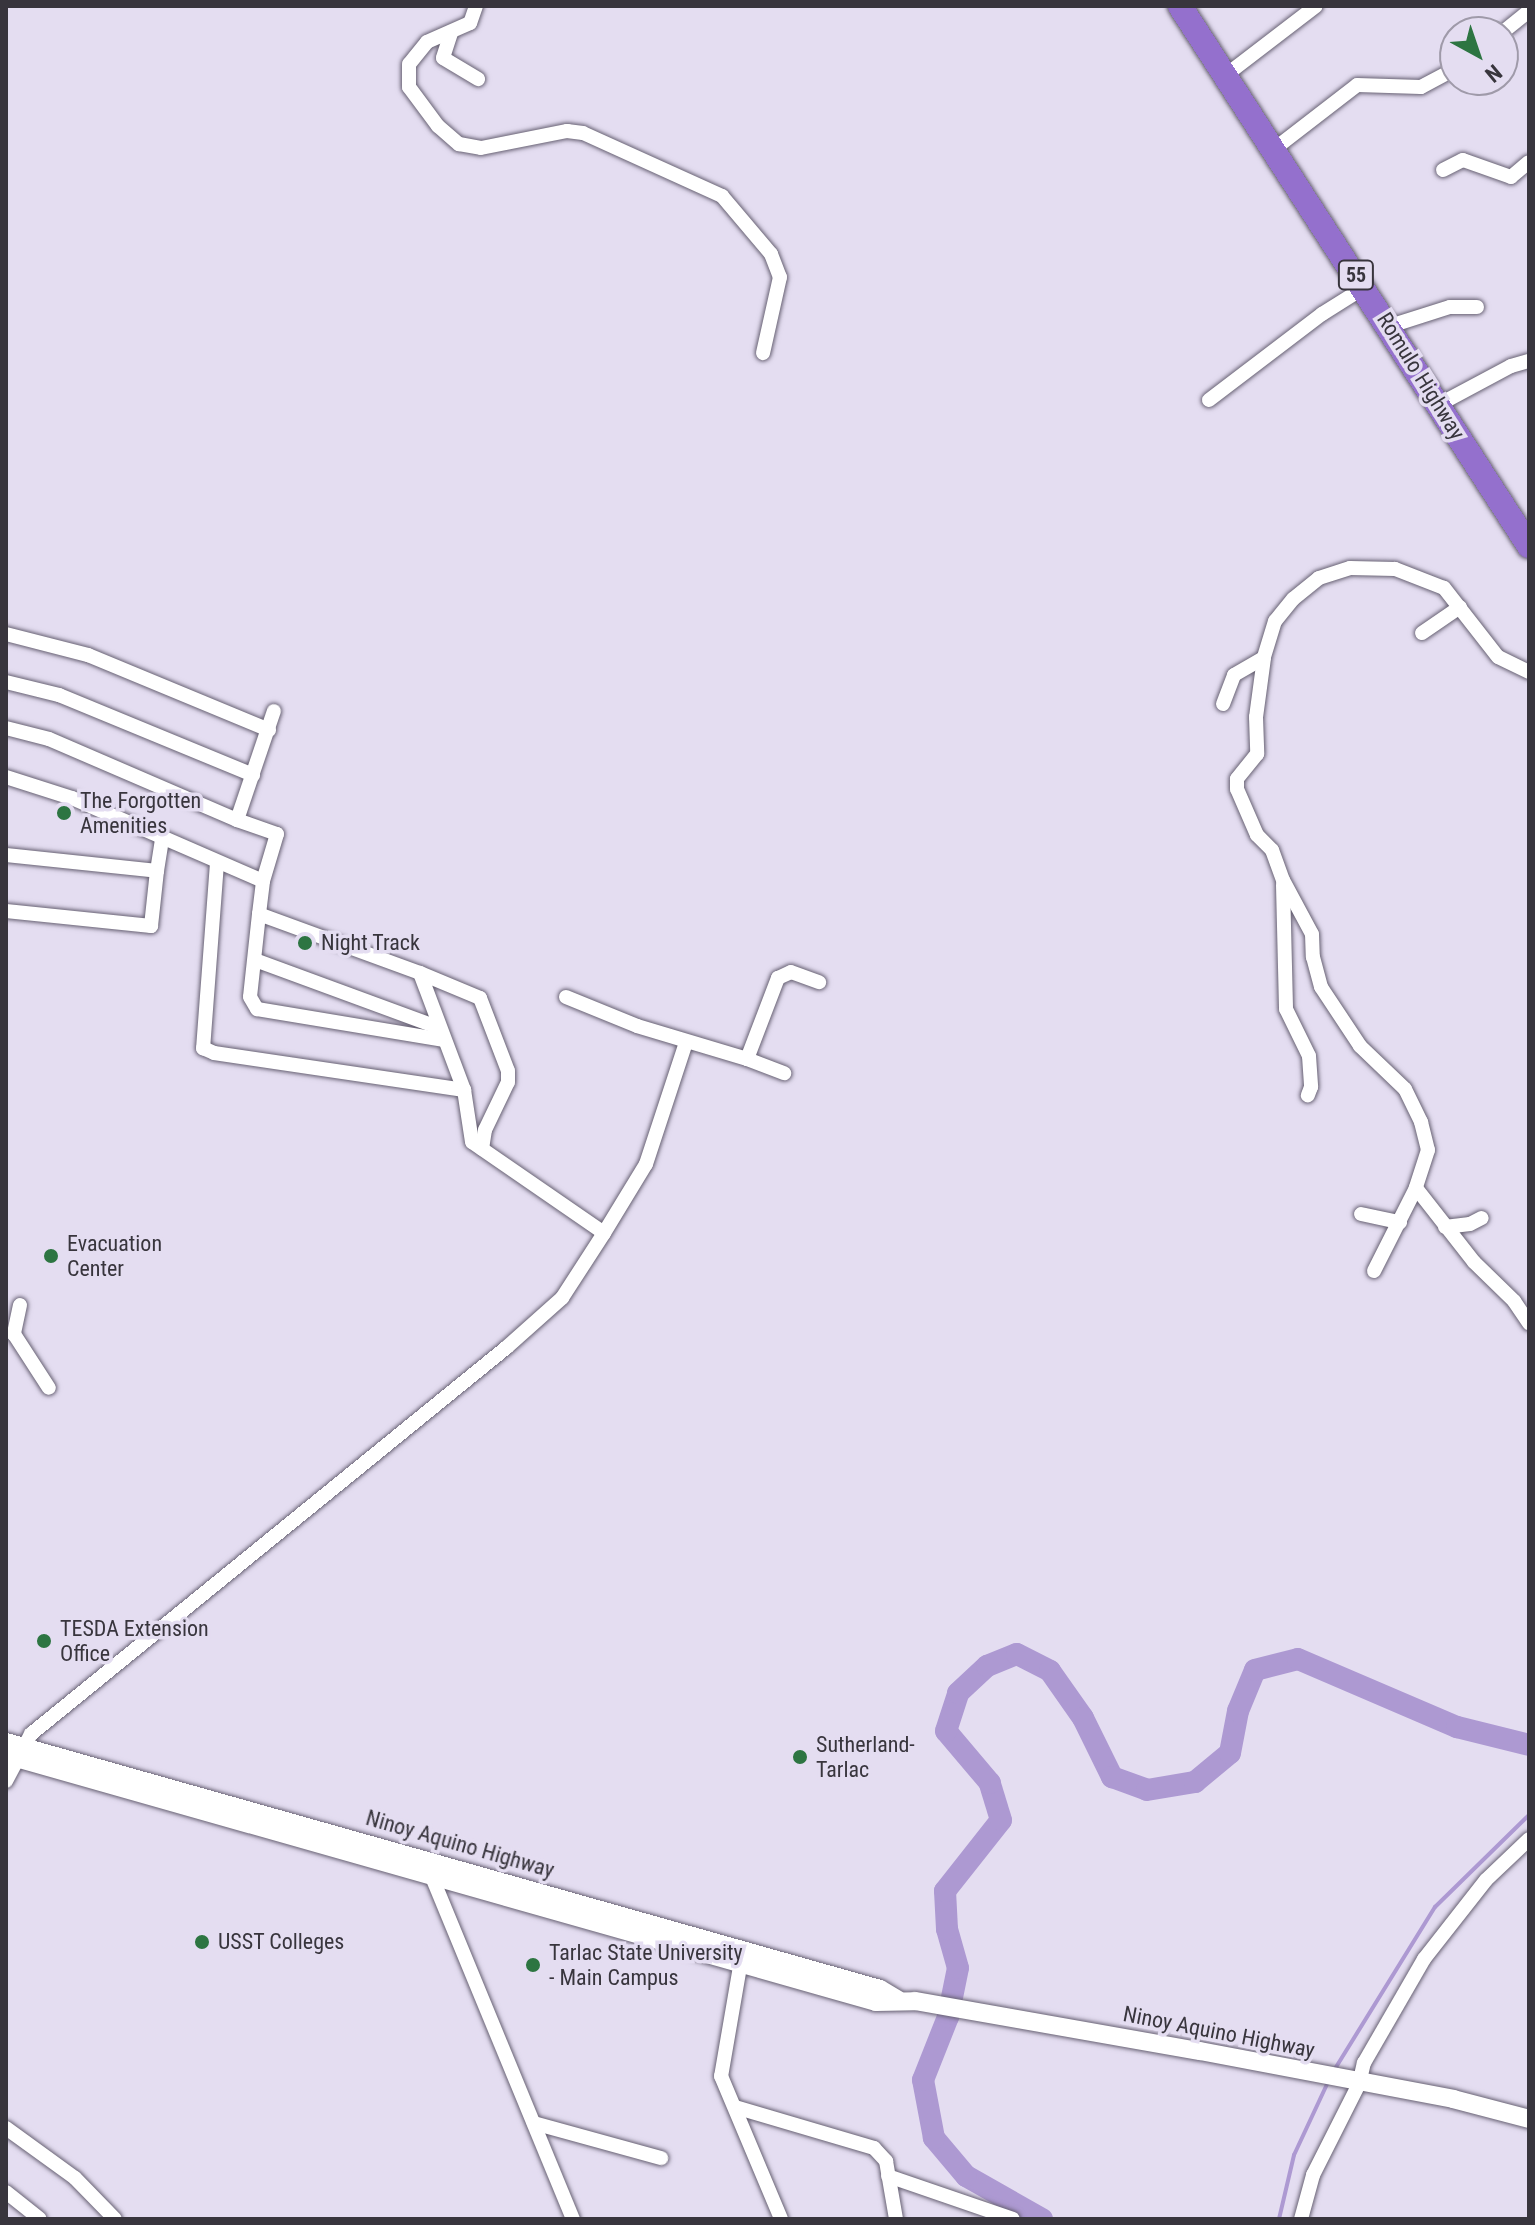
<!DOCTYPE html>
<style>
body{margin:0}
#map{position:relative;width:1535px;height:2225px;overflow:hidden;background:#e4ddf1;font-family:"Roboto Condensed",sans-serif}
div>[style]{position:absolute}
.stream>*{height:4px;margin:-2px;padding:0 2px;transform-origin:2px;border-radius:2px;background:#ad99d2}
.river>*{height:22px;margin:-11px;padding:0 11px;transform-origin:11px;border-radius:11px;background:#ad99d2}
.roads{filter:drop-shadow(0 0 2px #676173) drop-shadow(0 0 2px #676173)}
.street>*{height:14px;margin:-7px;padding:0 7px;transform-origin:7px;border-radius:7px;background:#fff}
.secondary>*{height:18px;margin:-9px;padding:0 9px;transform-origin:9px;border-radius:9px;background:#fff}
.highway>*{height:24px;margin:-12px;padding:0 12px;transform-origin:12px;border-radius:12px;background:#9470cd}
.dots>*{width:22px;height:22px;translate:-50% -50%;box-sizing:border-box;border:4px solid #e4ddf1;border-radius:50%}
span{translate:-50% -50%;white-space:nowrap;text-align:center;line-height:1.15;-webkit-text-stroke:7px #e4ddf1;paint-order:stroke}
.shield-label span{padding:2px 6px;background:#e4ddf1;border:2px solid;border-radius:6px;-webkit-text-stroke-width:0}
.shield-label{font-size:20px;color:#38353d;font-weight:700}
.street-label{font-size:22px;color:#38353d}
.poi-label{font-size:22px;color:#38353d}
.left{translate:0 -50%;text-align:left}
.frame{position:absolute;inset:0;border:8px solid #38353d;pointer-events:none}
.north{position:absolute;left:1439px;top:16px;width:80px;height:80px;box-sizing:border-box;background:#e4ddf1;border:2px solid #9f9aa9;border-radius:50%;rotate:140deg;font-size:22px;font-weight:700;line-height:32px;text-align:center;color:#38353d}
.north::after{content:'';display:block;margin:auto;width:28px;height:36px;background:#2d7542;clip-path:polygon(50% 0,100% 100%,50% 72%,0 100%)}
</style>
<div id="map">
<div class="stream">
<i style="left:1333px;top:2072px;width:194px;rotate:-58.3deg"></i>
<i style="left:1435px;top:1907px;width:132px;rotate:-44.4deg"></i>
<i style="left:1279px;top:2219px;width:66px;rotate:-76.8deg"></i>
<i style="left:1294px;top:2155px;width:83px;rotate:-65deg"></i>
</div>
<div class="river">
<i style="left:1042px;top:2219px;width:87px;rotate:-150.5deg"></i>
<i style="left:966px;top:2176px;width:50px;rotate:-130.1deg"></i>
<i style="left:934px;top:2138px;width:59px;rotate:-100.7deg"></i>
<i style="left:923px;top:2080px;width:68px;rotate:-68.4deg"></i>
<i style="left:948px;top:2017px;width:50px;rotate:-78.5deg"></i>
<i style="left:958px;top:1968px;width:41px;rotate:-105.8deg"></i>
<i style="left:947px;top:1929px;width:38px;rotate:-93deg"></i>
<i style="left:945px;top:1891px;width:90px;rotate:-51.7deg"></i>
<i style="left:1001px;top:1820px;width:39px;rotate:-107deg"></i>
<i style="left:990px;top:1783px;width:68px;rotate:-130.2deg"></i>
<i style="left:946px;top:1731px;width:40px;rotate:-72deg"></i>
<i style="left:958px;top:1693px;width:40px;rotate:-43deg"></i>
<i style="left:987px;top:1666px;width:32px;rotate:-22deg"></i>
<i style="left:1017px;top:1654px;width:37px;rotate:27deg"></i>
<i style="left:1050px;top:1671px;width:57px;rotate:54.9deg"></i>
<i style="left:1083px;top:1718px;width:66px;rotate:63.8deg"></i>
<i style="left:1112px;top:1777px;width:37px;rotate:20deg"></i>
<i style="left:1147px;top:1790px;width:49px;rotate:-9.5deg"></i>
<i style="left:1195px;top:1782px;width:45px;rotate:-39.6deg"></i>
<i style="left:1230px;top:1753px;width:43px;rotate:-79.2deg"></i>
<i style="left:1238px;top:1711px;width:44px;rotate:-67.5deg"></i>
<i style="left:1255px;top:1670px;width:44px;rotate:-14.3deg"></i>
<i style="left:1298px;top:1659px;width:173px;rotate:23.2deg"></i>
<i style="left:1457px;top:1727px;width:74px;rotate:14deg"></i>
</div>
<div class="roads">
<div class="street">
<i style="left:476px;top:6px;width:18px;rotate:109deg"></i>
<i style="left:470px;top:23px;width:47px;rotate:156.2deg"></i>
<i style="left:427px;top:42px;width:28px;rotate:129deg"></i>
<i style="left:409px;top:64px;width:23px;rotate:90deg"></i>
<i style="left:409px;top:87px;width:49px;rotate:53.4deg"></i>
<i style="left:438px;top:126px;width:28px;rotate:41deg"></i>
<i style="left:459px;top:144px;width:22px;rotate:10deg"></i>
<i style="left:481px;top:148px;width:88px;rotate:-11.2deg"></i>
<i style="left:567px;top:131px;width:16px;rotate:7deg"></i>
<i style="left:583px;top:133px;width:153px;rotate:24.4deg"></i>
<i style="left:722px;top:196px;width:76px;rotate:49.8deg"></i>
<i style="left:771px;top:254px;width:25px;rotate:69deg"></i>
<i style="left:780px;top:277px;width:78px;rotate:102.6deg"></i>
<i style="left:1503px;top:32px;width:33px;rotate:-39deg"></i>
<i style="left:451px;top:33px;width:26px;rotate:108deg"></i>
<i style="left:443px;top:58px;width:41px;rotate:31deg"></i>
<i style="left:1226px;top:75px;width:113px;rotate:-37.5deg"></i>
<i style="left:1273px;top:150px;width:106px;rotate:-37.7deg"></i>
<i style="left:1357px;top:85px;width:64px;rotate:1.8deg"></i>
<i style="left:1421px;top:87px;width:38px;rotate:-28deg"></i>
<i style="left:1443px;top:170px;width:22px;rotate:-27deg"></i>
<i style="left:1463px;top:160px;width:51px;rotate:19.5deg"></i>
<i style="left:1511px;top:177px;width:23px;rotate:-40deg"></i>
<i style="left:1390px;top:326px;width:63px;rotate:-17.6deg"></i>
<i style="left:1450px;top:307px;width:27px"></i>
<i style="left:1209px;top:400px;width:142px;rotate:-37.3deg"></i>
<i style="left:1322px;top:314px;width:51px;rotate:-32.1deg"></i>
<i style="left:1438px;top:405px;width:83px;rotate:-28.1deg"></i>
<i style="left:1511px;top:366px;width:19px;rotate:-16deg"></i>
<i style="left:1422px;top:633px;width:46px;rotate:-34.4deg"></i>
<i style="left:6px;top:634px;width:85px;rotate:14.4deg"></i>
<i style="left:88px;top:655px;width:196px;rotate:22.5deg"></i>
<i style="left:1529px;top:672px;width:34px;rotate:-154deg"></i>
<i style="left:1498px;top:657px;width:88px;rotate:-128deg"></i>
<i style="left:1444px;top:588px;width:53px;rotate:-158.8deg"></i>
<i style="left:1395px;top:569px;width:45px;rotate:-178.7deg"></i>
<i style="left:1350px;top:568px;width:33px;rotate:162deg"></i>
<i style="left:1319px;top:578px;width:33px;rotate:141deg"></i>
<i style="left:1293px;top:599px;width:28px;rotate:129deg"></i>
<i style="left:1275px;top:621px;width:39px;rotate:107deg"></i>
<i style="left:1264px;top:658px;width:60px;rotate:97.7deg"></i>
<i style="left:1256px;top:717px;width:37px;rotate:88deg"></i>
<i style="left:1257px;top:754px;width:32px;rotate:129deg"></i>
<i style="left:1237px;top:779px;width:10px;rotate:90deg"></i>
<i style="left:1237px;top:789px;width:50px;rotate:66.5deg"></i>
<i style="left:1257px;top:835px;width:21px;rotate:45deg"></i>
<i style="left:1272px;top:850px;width:32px;rotate:70deg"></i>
<i style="left:1283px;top:880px;width:61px;rotate:61.8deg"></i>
<i style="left:1312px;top:934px;width:23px;rotate:88deg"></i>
<i style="left:1313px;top:957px;width:31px;rotate:75deg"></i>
<i style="left:1321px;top:987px;width:71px;rotate:56.5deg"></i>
<i style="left:1360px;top:1046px;width:62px;rotate:43.7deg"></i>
<i style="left:1405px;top:1089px;width:37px;rotate:64deg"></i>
<i style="left:1421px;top:1122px;width:29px;rotate:76deg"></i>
<i style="left:1428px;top:1150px;width:40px;rotate:108deg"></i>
<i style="left:1416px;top:1188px;width:94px;rotate:51.9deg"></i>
<i style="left:1474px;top:1262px;width:56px;rotate:44.3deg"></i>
<i style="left:1514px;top:1301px;width:27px;rotate:56deg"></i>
<i style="left:6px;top:682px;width:55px;rotate:13.8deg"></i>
<i style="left:59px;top:695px;width:210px;rotate:22.4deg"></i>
<i style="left:1223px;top:704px;width:31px;rotate:-69deg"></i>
<i style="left:1234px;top:675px;width:34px;rotate:-30deg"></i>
<i style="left:6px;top:728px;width:44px;rotate:14.3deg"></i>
<i style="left:49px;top:739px;width:205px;rotate:23.3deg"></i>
<i style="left:6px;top:777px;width:69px;rotate:17.7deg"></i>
<i style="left:72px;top:798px;width:208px;rotate:23.5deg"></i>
<i style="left:6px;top:855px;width:152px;rotate:6deg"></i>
<i style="left:157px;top:871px;width:32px;rotate:-81deg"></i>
<i style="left:217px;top:863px;width:186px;rotate:94.3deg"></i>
<i style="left:203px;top:1048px;width:12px;rotate:24deg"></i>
<i style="left:214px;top:1053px;width:253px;rotate:8.4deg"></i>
<i style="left:1283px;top:885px;width:124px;rotate:88.6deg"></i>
<i style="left:1286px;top:1009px;width:52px;rotate:63.9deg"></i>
<i style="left:1309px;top:1056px;width:31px;rotate:86deg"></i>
<i style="left:1311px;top:1087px;width:9px;rotate:111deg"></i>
<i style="left:6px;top:911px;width:146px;rotate:5.9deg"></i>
<i style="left:151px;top:926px;width:55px;rotate:-83.8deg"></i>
<i style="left:259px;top:914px;width:83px;rotate:96.2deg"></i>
<i style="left:250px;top:997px;width:14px;rotate:60deg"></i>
<i style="left:257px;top:1009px;width:190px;rotate:9.4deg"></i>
<i style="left:255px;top:960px;width:197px;rotate:20.2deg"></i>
<i style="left:420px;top:973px;width:65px;rotate:22.6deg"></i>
<i style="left:480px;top:998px;width:78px;rotate:69deg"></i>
<i style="left:508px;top:1071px;width:11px;rotate:90deg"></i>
<i style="left:508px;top:1082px;width:53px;rotate:115.6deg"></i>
<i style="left:485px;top:1130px;width:19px;rotate:99deg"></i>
<i style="left:566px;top:997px;width:77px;rotate:22.2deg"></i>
<i style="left:637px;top:1026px;width:115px;rotate:16.7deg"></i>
<i style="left:747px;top:1059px;width:87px;rotate:-69.1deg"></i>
<i style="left:778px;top:978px;width:14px;rotate:-25deg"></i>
<i style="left:791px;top:972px;width:30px;rotate:20deg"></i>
<i style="left:747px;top:1059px;width:40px;rotate:21deg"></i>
<i style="left:1361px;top:1214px;width:40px;rotate:12deg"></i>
<i style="left:1445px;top:1227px;width:25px;rotate:-7deg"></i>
<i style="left:1470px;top:1224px;width:13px;rotate:-27deg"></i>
<i style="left:604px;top:1233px;width:81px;rotate:-58.7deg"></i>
<i style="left:646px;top:1164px;width:128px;rotate:-71.8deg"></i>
<i style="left:1374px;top:1271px;width:93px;rotate:-63.2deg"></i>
<i style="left:20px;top:1305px;width:30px;rotate:102deg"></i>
<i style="left:14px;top:1334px;width:64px;rotate:57.1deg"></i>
<i style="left:6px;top:1781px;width:53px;rotate:-62deg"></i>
<i style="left:31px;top:1734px;width:613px;rotate:-39.11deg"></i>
<i style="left:507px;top:1347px;width:74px;rotate:-41.7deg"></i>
<i style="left:562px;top:1298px;width:77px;rotate:-57.1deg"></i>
<i style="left:604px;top:1233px;width:160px;rotate:-145.4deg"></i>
<i style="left:472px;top:1142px;width:53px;rotate:-98.7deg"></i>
<i style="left:464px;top:1090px;width:125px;rotate:-110.6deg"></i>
<i style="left:420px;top:973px;width:171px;rotate:-159.9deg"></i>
<i style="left:259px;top:914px;width:33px;rotate:-83deg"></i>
<i style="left:263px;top:881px;width:49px;rotate:-73.4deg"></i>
<i style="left:277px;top:834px;width:42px;rotate:-160.7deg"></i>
<i style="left:237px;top:820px;width:115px;rotate:-71.3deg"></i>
<i style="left:432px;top:1877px;width:370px;rotate:67.6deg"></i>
<i style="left:742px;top:1955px;width:123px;rotate:99.8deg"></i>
<i style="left:721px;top:2076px;width:155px;rotate:67.2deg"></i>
<i style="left:735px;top:2107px;width:145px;rotate:16.4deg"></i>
<i style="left:874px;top:2148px;width:18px;rotate:47deg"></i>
<i style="left:886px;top:2161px;width:59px;rotate:80.2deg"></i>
<i style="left:534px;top:2123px;width:132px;rotate:15.4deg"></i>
<i style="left:6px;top:2128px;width:85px;rotate:35.9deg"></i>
<i style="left:75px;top:2178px;width:57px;rotate:45.7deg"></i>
<i style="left:888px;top:2176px;width:132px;rotate:19deg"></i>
<i style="left:6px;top:2192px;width:43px;rotate:38.5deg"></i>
<i style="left:1301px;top:2219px;width:46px;rotate:-74.7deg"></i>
<i style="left:1313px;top:2175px;width:102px;rotate:-63.2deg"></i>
<i style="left:1359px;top:2084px;width:22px;rotate:-77deg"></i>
<i style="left:1364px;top:2063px;width:120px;rotate:-60deg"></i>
<i style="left:1424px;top:1959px;width:100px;rotate:-51.9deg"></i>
<i style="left:1486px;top:1880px;width:59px;rotate:-43.6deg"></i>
</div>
<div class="secondary">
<i style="left:6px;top:1742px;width:908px;rotate:15.78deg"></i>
<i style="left:880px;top:1989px;width:21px;rotate:31deg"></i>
<i style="left:6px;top:1755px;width:904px;rotate:15.85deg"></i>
<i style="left:876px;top:2002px;width:39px;rotate:-1deg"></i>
<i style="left:915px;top:2001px;width:289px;rotate:10deg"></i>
<i style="left:1200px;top:2051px;width:258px;rotate:10.7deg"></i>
<i style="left:1453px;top:2099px;width:79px;rotate:14.7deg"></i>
</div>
<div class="highway">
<i style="left:1180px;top:6px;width:643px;rotate:57.13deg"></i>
</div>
</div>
<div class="dots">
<i style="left:64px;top:813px;background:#2d7542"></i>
<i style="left:305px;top:943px;background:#2d7542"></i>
<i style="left:51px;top:1256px;background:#2d7542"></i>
<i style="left:44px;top:1641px;background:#2d7542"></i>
<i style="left:800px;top:1757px;background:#2d7542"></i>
<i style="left:202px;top:1942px;background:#2d7542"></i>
<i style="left:533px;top:1965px;background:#2d7542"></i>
</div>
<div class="shield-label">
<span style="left:1356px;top:275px">55</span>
</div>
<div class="street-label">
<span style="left:1421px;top:376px;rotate:58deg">Romulo Highway</span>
<span style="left:460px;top:1844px;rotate:16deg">Ninoy Aquino Highway</span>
<span style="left:1219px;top:2032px;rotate:11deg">Ninoy Aquino Highway</span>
</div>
<div class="poi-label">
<span class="left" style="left:80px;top:813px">The Forgotten<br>Amenities</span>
<span class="left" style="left:321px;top:943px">Night Track</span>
<span class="left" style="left:67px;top:1256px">Evacuation<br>Center</span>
<span class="left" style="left:60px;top:1641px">TESDA Extension<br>Office</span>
<span class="left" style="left:816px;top:1757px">Sutherland-<br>Tarlac</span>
<span class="left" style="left:218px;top:1942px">USST Colleges</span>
<span class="left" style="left:549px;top:1965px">Tarlac State University<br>- Main Campus</span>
</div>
<div class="frame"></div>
<div class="north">N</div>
</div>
